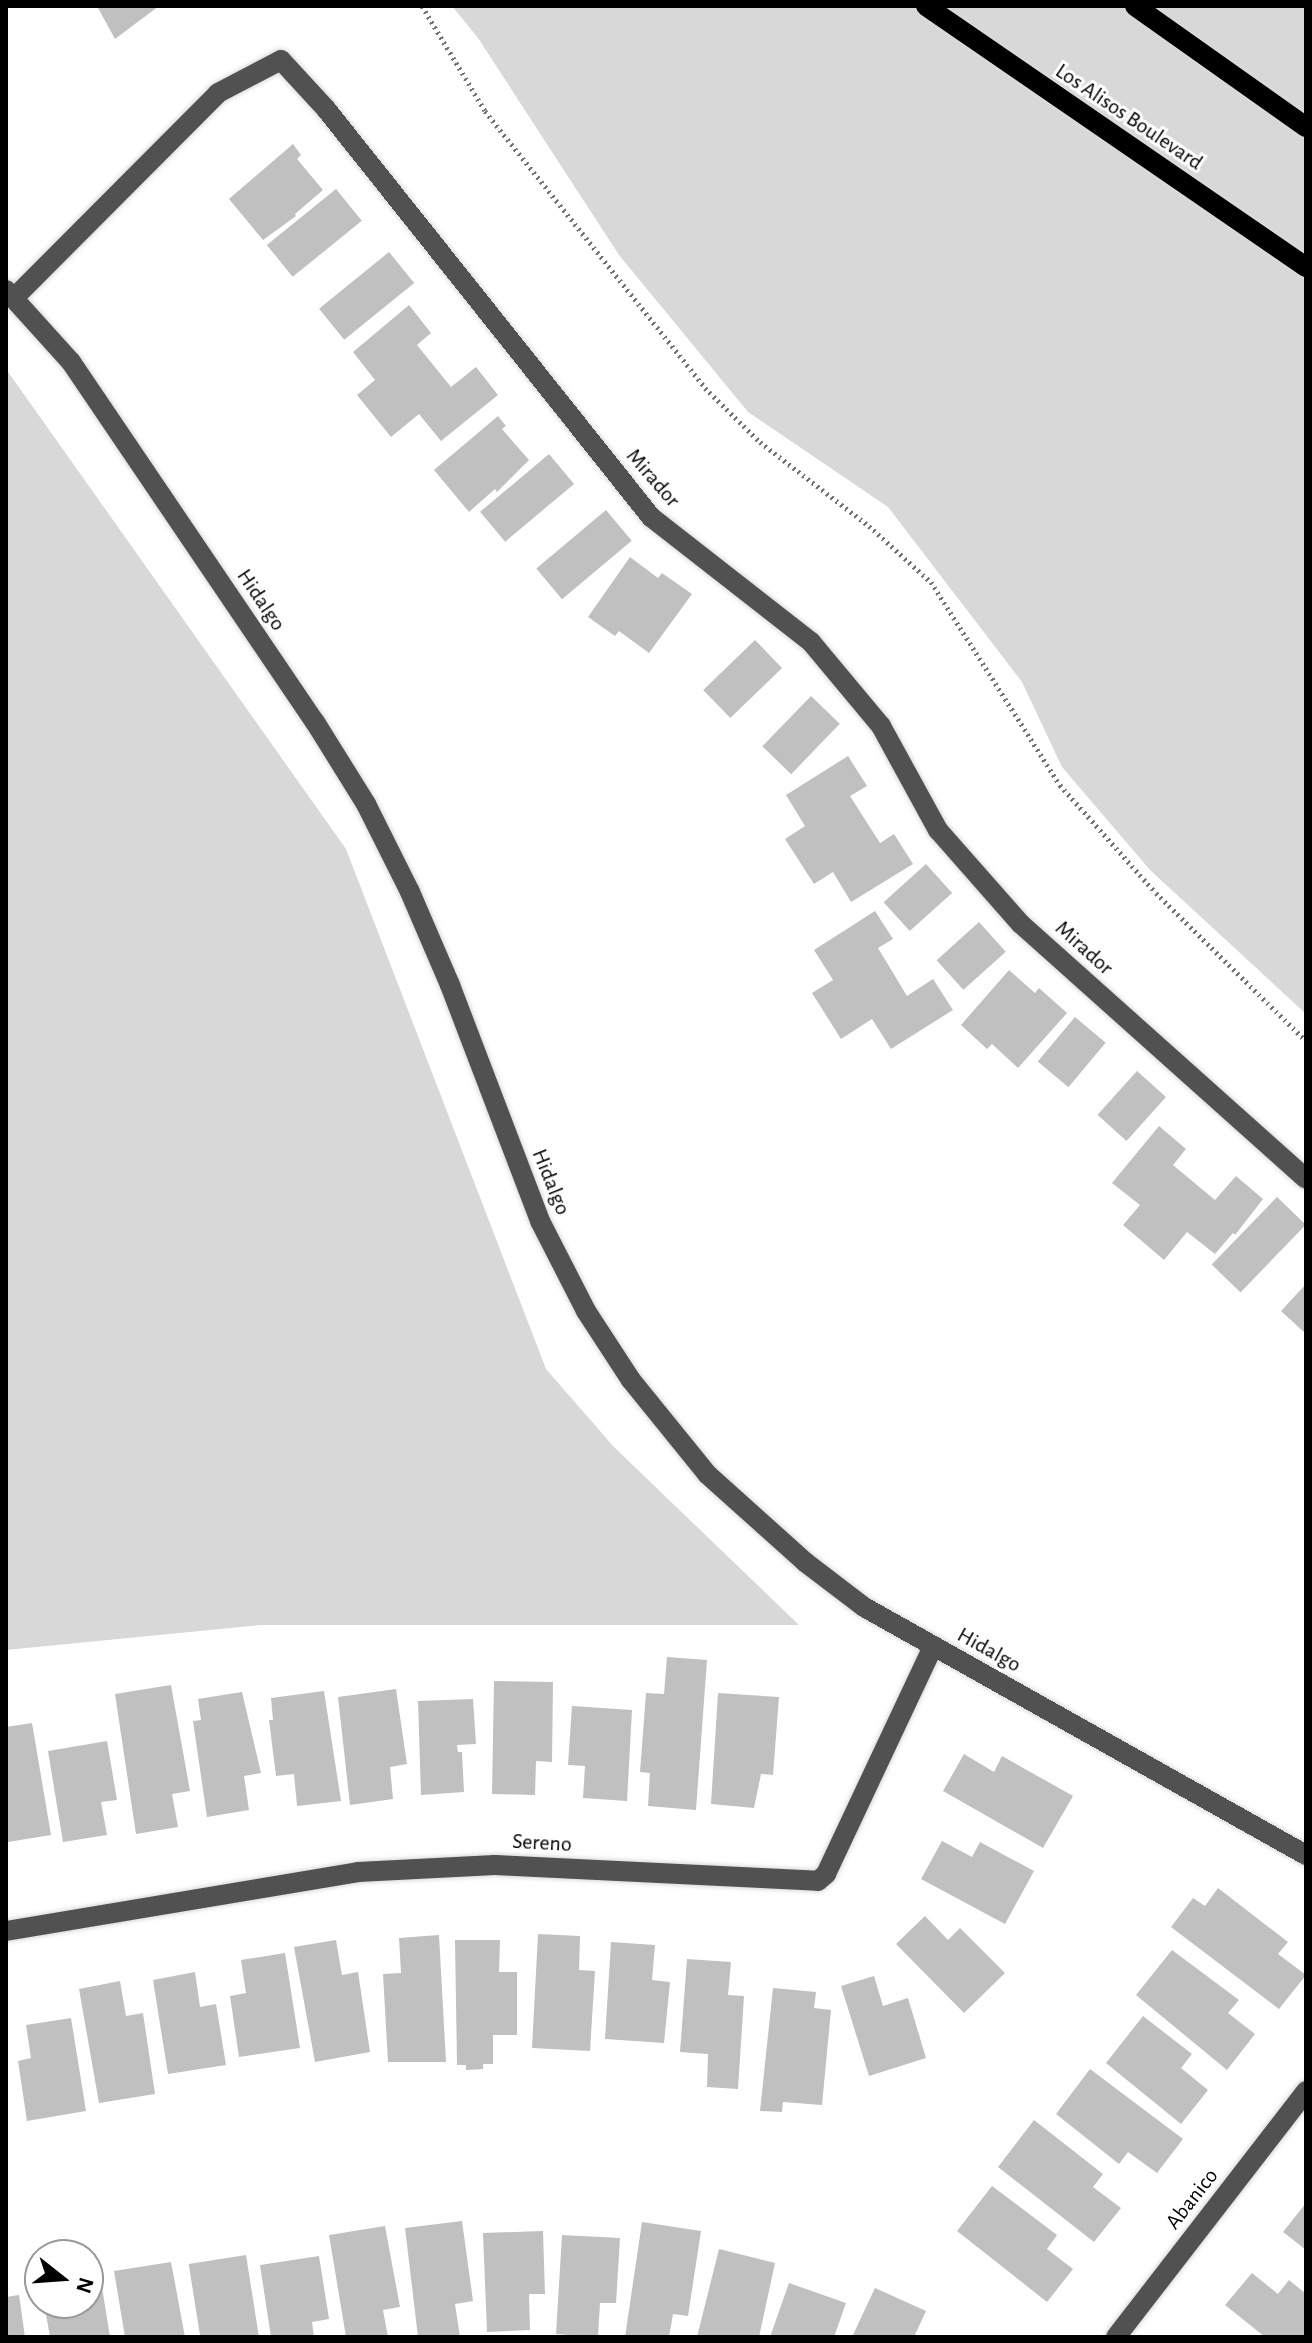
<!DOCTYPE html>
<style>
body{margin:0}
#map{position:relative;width:1312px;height:2343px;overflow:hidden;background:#fff;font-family:"Alegreya Sans",sans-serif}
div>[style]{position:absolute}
.green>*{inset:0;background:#d8d8d8}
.building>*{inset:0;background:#c0c0c0;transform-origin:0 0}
.path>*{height:5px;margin-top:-2.5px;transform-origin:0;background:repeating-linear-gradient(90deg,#737373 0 2px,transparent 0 6px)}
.roads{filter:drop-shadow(0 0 2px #dbdbdb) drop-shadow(0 0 2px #dbdbdb)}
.minor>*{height:20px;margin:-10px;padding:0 10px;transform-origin:10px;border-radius:10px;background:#515151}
.major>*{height:20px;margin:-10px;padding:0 10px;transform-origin:10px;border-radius:10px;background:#000}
span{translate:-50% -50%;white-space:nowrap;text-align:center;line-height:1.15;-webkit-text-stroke:6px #fff;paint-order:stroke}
.street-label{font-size:22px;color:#000}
.frame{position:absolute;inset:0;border:8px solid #000;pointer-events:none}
.north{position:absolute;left:24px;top:2239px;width:80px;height:80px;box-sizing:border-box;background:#fff;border:2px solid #999;border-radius:50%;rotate:107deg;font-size:22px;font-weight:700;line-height:32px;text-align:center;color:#000}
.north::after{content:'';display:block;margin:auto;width:28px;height:36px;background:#000;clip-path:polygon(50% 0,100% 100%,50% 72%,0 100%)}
</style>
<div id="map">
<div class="green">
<i style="clip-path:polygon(452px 6px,1306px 6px,1306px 1014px,1150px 870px,1062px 767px,1022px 682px,888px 507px,748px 412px,619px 255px,478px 38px)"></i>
<i style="clip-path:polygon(6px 369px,346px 849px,546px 1369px,614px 1447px,799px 1625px,260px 1625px,6px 1650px)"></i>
</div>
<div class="building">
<i style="clip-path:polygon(97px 6px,159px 6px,115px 39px)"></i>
<i style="clip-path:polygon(293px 144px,301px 155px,297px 159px,323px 190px,295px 214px,296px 216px,263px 240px,229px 199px)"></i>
<i style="left:336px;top:189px;width:41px;height:89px;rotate:51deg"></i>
<i style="left:389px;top:252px;width:40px;height:90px;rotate:51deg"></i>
<i style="clip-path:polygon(409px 305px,431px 333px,417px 345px,451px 387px,476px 367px,498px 395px,441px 441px,419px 414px,391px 437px,357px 395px,375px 380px,353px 352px)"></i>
<i style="clip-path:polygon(498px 416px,506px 426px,502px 429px,529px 460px,497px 492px,495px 489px,469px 512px,434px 470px)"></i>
<i style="left:549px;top:454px;width:39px;height:90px;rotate:50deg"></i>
<i style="left:606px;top:510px;width:40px;height:91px;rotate:50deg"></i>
<i style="clip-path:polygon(630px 557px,658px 578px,662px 573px,692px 594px,649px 653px,619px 631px,615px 636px,588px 617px)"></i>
<i style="left:755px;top:640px;width:39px;height:72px;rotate:46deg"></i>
<i style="left:811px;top:696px;width:40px;height:70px;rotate:44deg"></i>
<i style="clip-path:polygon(848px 756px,867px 786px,850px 796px,880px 843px,894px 834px,913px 864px,851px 902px,833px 872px,814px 884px,785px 839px,805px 826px,786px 795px)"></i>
<i style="left:926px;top:864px;width:39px;height:57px;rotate:48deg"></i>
<i style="clip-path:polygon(875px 911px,893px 939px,878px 948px,907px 996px,933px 979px,953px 1010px,891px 1049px,872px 1019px,841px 1039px,812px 993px,833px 980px,814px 950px)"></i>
<i style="left:979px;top:922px;width:40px;height:57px;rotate:48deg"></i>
<i style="clip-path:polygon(1009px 970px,1035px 993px,1039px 988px,1067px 1013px,1018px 1068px,992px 1044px,987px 1049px,961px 1025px)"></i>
<i style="left:1075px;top:1017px;width:40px;height:58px;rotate:40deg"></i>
<i style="left:1137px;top:1071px;width:39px;height:59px;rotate:42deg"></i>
<i style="clip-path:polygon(1159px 1126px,1186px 1149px,1173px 1165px,1215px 1200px,1236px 1176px,1263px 1199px,1235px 1235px,1233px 1233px,1215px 1254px,1187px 1232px,1164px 1260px,1123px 1225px,1140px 1205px,1112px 1183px)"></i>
<i style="left:1277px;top:1197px;width:40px;height:94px;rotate:44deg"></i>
<i style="clip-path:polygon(1306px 1284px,1306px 1334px,1281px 1311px)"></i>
<i style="clip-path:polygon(667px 1657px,707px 1660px,696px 1810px,648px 1806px,650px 1773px,640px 1772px,646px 1693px,664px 1694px)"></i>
<i style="clip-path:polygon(494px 1681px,553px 1682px,552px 1762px,536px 1761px,535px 1795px,492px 1794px)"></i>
<i style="clip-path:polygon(171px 1685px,190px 1791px,172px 1794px,178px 1827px,136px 1834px,115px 1694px)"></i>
<i style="clip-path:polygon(396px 1689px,407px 1764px,390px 1767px,393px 1799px,350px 1805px,338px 1697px)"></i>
<i style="clip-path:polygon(324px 1691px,341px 1801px,297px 1806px,294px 1774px,276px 1776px,269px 1720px,273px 1720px,271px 1698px)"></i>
<i style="clip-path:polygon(242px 1692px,261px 1773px,244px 1776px,249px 1810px,207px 1817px,193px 1721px,201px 1720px,198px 1699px)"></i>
<i style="clip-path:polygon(718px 1693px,779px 1697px,773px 1775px,761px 1774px,754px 1808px,711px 1804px)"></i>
<i style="clip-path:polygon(473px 1699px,476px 1744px,457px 1745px,458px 1752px,462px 1752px,464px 1792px,421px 1795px,418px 1701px)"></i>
<i style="clip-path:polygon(572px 1706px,632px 1710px,627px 1801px,583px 1798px,585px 1766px,568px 1765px)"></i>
<i style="clip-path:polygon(32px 1723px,51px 1835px,8px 1842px,6px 1727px)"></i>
<i style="clip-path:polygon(107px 1741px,117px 1800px,101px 1802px,107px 1835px,63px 1842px,48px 1751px)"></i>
<i style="clip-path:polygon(964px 1754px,994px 1772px,1002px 1756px,1073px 1796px,1043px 1848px,943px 1791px)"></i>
<i style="clip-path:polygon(942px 1841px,972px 1857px,980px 1842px,1034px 1871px,1005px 1924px,921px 1879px)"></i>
<i style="clip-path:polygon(1218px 1888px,1288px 1942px,1278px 1954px,1306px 1975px,1279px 2009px,1171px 1927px,1193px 1898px,1205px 1906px)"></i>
<i style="clip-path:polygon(925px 1916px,948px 1940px,960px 1928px,1005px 1973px,964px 2013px,896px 1944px)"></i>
<i style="clip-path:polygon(538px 1934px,580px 1936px,579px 1970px,595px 1971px,590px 2051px,532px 2048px)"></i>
<i style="clip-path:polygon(439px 1935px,446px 2062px,388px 2062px,383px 1974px,401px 1973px,399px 1938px)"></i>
<i style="clip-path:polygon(336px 1940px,342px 1975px,358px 1972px,370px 2052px,315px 2062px,294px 1947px)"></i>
<i style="clip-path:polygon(455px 1940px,500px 1940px,499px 1972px,517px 1972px,517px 2035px,493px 2035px,493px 2064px,483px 2064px,483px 2069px,466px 2070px,466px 2065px,457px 2065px)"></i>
<i style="clip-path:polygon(611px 1942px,655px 1945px,652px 1980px,670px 1982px,664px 2043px,605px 2039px)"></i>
<i style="clip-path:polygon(1172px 1950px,1239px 2000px,1228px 2013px,1255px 2034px,1227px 2070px,1136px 1995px)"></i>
<i style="clip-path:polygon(285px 1953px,300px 2048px,239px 2057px,230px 1996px,246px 1993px,241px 1960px)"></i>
<i style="clip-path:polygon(687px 1959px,731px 1962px,728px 1995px,744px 1996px,738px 2089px,707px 2087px,708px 2054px,680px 2052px)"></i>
<i style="clip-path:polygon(195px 1972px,200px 2007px,216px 2004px,226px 2065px,168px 2074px,153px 1980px)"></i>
<i style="clip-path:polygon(874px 1976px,883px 2006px,908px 1998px,926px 2058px,869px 2076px,841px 1986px)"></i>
<i style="clip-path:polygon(120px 1981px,126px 2016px,143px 2013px,155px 2094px,99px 2103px,79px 1989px)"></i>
<i style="clip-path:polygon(773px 1988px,816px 1992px,814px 2008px,831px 2010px,822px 2105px,783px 2102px,782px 2112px,760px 2111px)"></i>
<i style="clip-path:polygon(1143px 2016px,1192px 2054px,1181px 2068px,1208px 2090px,1181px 2124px,1106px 2063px)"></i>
<i style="clip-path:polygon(71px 2018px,86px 2111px,27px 2121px,18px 2061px,31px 2058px,26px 2025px)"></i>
<i style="clip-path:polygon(1090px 2069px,1183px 2139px,1157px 2173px,1128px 2152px,1119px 2164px,1056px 2114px)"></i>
<i style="clip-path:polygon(1034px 2120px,1103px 2174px,1093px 2187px,1121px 2208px,1094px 2242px,998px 2167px)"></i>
<i style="clip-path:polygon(992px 2186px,1057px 2235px,1047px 2249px,1073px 2269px,1047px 2302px,957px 2231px)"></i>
<i style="clip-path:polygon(1306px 2203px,1306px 2250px,1283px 2232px)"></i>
<i style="clip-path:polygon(462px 2221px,473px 2301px,455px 2304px,460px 2337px,418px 2337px,405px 2228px)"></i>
<i style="clip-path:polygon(642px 2222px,701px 2231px,688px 2316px,673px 2314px,669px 2337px,625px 2337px)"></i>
<i style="clip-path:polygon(385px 2226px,400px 2307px,383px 2310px,388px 2337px,346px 2337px,329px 2235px)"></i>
<i style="clip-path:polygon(543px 2231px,545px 2294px,529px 2294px,530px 2330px,487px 2332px,483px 2233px)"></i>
<i style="clip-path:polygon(562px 2235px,620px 2238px,616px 2303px,600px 2303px,598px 2337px,556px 2334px)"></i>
<i style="clip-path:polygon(719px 2249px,775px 2263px,759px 2337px,697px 2337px)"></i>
<i style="left:246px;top:2255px;width:83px;height:58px;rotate:81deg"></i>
<i style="clip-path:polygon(319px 2256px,329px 2319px,312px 2322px,314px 2337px,271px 2337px,260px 2265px)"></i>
<i style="clip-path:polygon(171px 2262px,185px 2337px,125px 2337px,114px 2271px)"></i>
<i style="clip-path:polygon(1252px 2273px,1278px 2294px,1289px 2280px,1306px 2294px,1306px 2337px,1265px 2337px,1225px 2305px)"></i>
<i style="clip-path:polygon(101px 2281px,110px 2337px,50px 2337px,44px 2303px,88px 2303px,88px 2283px)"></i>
<i style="clip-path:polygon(789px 2283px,846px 2303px,834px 2337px,770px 2337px)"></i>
<i style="clip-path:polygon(875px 2288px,926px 2311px,914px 2337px,852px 2337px)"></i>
<i style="clip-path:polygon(19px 2295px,25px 2337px,6px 2337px,6px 2297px)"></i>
</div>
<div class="path">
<i style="left:422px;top:6px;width:122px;rotate:59deg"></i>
<i style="left:485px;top:111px;width:354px;rotate:51.5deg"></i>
<i style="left:705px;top:388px;width:77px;rotate:44.5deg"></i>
<i style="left:760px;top:442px;width:138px;rotate:37.6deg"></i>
<i style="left:869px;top:526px;width:84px;rotate:42.1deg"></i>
<i style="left:931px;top:582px;width:241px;rotate:57.6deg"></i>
<i style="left:1060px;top:785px;width:144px;rotate:48.4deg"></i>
<i style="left:1156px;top:893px;width:211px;rotate:44.6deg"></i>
</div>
<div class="roads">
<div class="minor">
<i style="left:6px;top:290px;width:97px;rotate:47.9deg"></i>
<i style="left:71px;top:362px;width:435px;rotate:55.9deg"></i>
<i style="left:315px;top:722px;width:97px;rotate:58.1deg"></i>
<i style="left:366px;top:804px;width:98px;rotate:63.4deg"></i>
<i style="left:410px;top:892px;width:101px;rotate:66.7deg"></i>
<i style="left:450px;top:985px;width:253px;rotate:69.1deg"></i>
<i style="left:540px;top:1221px;width:101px;rotate:62.9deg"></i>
<i style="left:586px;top:1311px;width:82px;rotate:56.9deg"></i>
<i style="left:631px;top:1380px;width:121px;rotate:51deg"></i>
<i style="left:707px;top:1474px;width:132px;rotate:41.9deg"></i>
<i style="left:805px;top:1562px;width:74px;rotate:37.3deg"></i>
<i style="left:864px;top:1607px;width:507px;rotate:29.3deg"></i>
<i style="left:15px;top:297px;width:288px;rotate:-45.1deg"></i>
<i style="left:218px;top:93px;width:71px;rotate:-27.6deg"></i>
<i style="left:281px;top:60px;width:67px;rotate:47.4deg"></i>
<i style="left:326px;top:109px;width:522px;rotate:51.46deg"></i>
<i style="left:651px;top:517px;width:203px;rotate:38deg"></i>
<i style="left:811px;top:642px;width:109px;rotate:50.2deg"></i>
<i style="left:881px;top:726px;width:119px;rotate:61.3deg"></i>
<i style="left:938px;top:830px;width:125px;rotate:48.6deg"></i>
<i style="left:1021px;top:924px;width:382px;rotate:41.8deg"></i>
<i style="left:6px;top:1931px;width:357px;rotate:-9.5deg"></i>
<i style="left:358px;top:1872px;width:137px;rotate:-2.9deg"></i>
<i style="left:495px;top:1865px;width:323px;rotate:2.8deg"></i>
<i style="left:818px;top:1881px;width:11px;rotate:-41deg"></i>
<i style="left:826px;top:1874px;width:251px;rotate:-64.8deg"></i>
<i style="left:1116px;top:2337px;width:311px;rotate:-52.3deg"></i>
</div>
<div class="major">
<i style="left:926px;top:6px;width:461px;rotate:34.5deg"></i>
<i style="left:1135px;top:6px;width:209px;rotate:35.3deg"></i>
</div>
</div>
<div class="street-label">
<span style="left:1129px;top:117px;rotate:34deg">Los Alisos Boulevard</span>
<span style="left:653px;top:478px;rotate:49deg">Mirador</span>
<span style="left:261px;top:600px;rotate:56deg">Hidalgo</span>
<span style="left:1084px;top:948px;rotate:42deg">Mirador</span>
<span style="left:551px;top:1182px;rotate:68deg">Hidalgo</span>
<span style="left:989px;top:1650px;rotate:29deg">Hidalgo</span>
<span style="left:542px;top:1843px;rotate:3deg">Sereno</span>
<span style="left:1192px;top:2199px;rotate:-52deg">Abanico</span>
</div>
<div class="frame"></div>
<div class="north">N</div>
</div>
